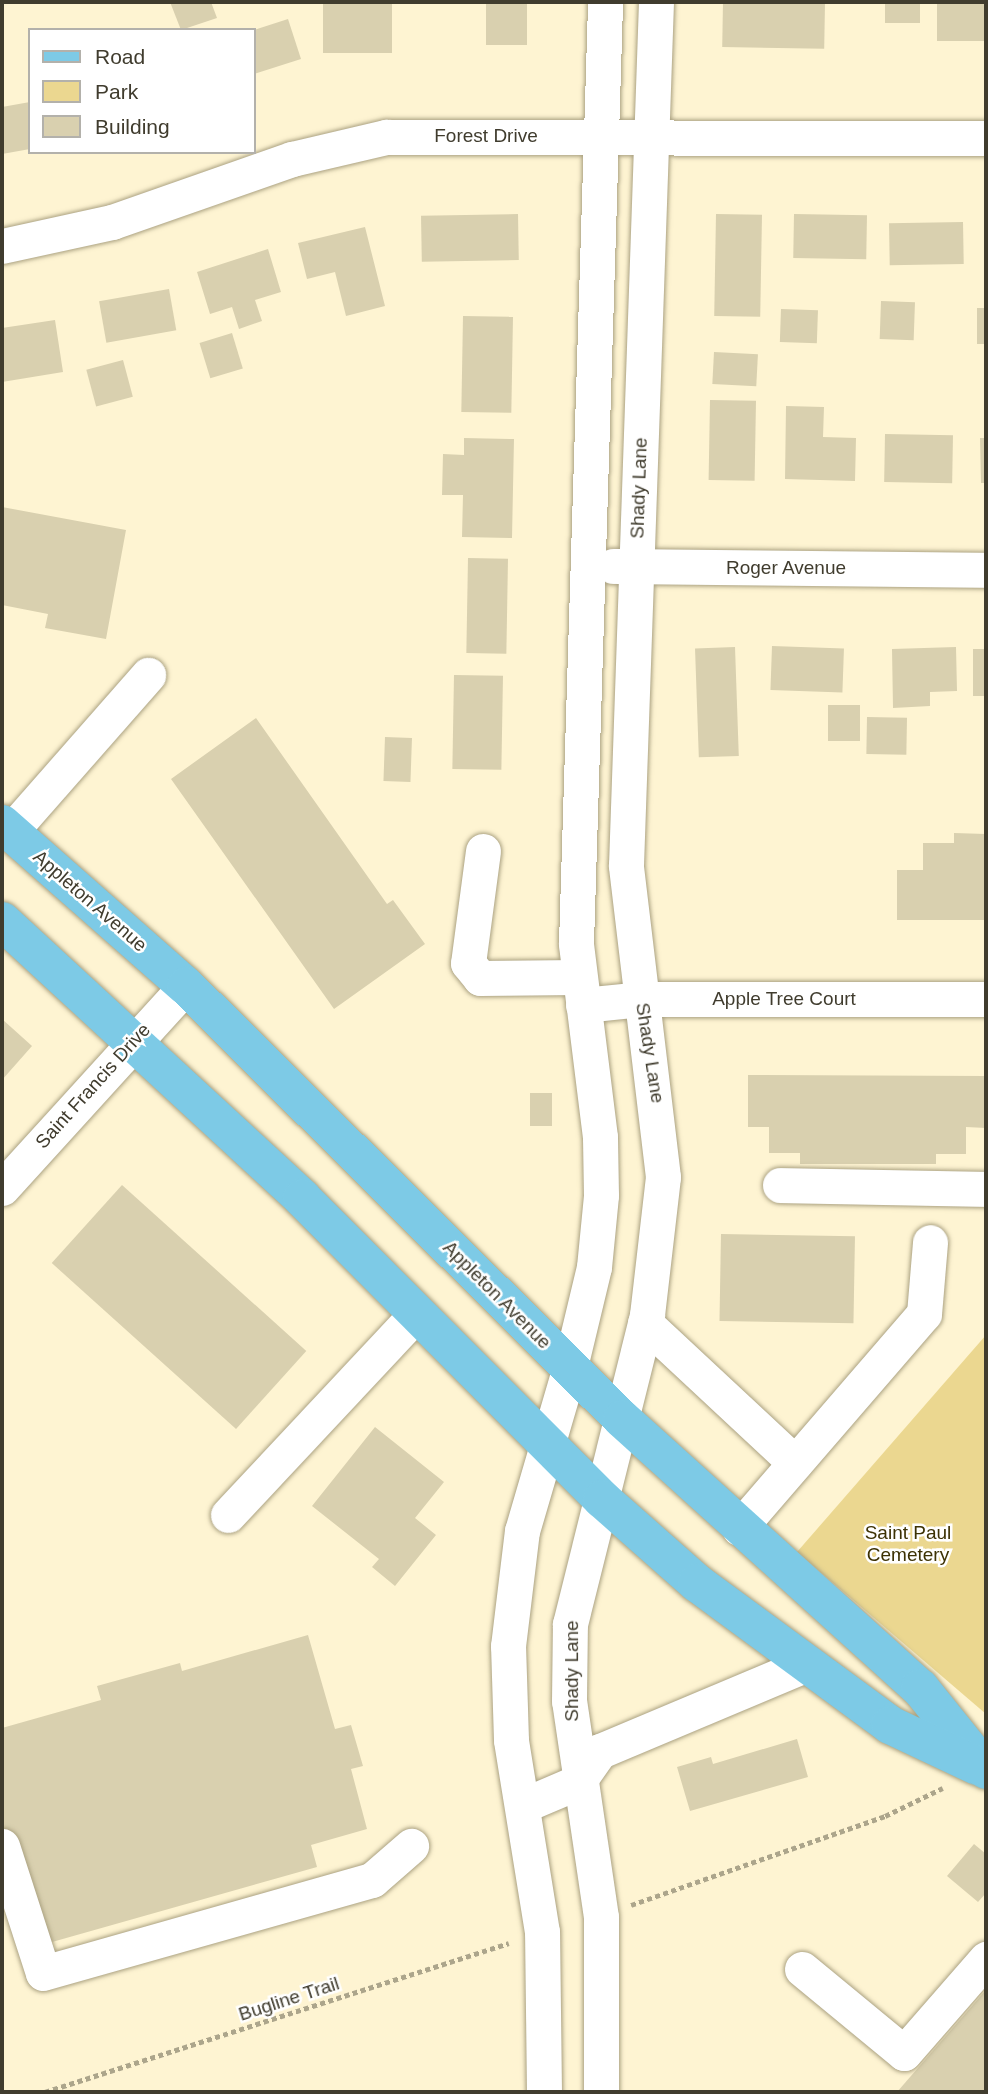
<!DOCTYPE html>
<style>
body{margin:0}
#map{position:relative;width:988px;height:2094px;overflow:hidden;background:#fef4d2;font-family:Helvetica,sans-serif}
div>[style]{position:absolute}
.green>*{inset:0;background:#ebd790}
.building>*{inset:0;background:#d9d0af;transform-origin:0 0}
.path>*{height:4.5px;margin-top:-2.25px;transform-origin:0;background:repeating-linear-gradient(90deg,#aca58b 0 5px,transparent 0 8.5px)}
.roads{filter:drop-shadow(0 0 2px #aba282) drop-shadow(0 0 2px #aba282)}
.minor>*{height:35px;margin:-17.5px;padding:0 17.5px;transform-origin:17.5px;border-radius:17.5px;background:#fff}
.major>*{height:38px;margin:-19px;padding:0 19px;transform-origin:19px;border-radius:19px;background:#7dcae6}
span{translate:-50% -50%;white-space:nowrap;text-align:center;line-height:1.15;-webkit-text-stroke:5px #fff;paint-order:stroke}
.street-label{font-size:19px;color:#403c2e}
.park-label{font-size:19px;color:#3d3204}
.frame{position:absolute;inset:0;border:4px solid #403c2e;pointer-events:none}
.legend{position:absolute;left:28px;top:28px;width:228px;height:126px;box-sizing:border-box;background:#fff;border:2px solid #b3b1ab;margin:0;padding:9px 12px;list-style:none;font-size:21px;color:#403c2e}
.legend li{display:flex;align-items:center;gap:14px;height:35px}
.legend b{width:35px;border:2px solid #b3b1ab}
</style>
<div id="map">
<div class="green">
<i style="clip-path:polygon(986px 1335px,986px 1714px,797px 1552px)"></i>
</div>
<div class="building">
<i style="clip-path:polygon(170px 2px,211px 2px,217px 18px,181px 30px)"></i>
<i style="left:323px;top:2px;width:69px;height:51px"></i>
<i style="left:486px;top:2px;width:41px;height:43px"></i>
<i style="left:723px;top:2px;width:102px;height:45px;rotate:1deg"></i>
<i style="left:885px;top:2px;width:35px;height:21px"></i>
<i style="left:937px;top:2px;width:49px;height:39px"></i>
<i style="clip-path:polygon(288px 19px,301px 59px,254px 74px,254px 30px)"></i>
<i style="clip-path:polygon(30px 102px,30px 149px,2px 154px,2px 107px)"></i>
<i style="left:518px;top:214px;width:46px;height:97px;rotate:89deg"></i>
<i style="left:716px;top:214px;width:46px;height:102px;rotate:1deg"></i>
<i style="left:794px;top:214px;width:73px;height:44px;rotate:1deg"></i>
<i style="left:963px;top:222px;width:42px;height:74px;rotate:89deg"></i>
<i style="clip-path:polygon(365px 227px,385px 306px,346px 316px,335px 272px,307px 279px,298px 243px)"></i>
<i style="clip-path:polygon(268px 249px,281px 292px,255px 300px,262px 321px,239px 329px,232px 307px,210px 314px,197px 272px)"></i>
<i style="left:169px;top:289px;width:42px;height:71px;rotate:80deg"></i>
<i style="left:881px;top:301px;width:34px;height:38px;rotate:2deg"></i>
<i style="left:977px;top:308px;width:9px;height:36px"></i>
<i style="left:781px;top:309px;width:37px;height:33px;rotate:2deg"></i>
<i style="left:463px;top:316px;width:50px;height:96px;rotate:1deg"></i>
<i style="clip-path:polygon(55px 320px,63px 372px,2px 382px,2px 328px)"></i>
<i style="left:232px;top:333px;width:37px;height:34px;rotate:73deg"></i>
<i style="left:714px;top:352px;width:44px;height:32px;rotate:3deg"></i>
<i style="left:123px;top:360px;width:38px;height:38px;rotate:75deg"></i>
<i style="left:710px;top:400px;width:46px;height:80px;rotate:1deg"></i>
<i style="clip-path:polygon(786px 406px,824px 407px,823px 437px,856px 438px,855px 481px,785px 479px)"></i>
<i style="left:885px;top:434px;width:68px;height:48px;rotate:1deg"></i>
<i style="clip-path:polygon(464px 438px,514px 439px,512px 538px,462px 537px,463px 495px,442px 495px,443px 454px,464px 455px)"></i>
<i style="clip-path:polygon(980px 438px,986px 438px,986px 483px,981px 483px)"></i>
<i style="clip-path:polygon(2px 507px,126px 530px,106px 639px,45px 628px,48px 614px,2px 605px)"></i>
<i style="left:468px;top:558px;width:40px;height:95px;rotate:1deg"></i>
<i style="left:772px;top:646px;width:72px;height:44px;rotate:2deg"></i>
<i style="left:735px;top:647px;width:109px;height:40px;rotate:88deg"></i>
<i style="clip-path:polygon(956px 647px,957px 691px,930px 692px,930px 706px,893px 708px,892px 649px)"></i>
<i style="left:973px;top:649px;width:13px;height:47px"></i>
<i style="left:454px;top:675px;width:49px;height:94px;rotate:1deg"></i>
<i style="left:860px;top:705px;width:36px;height:32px;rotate:90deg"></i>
<i style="left:867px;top:717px;width:40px;height:37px;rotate:1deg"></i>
<i style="clip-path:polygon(256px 718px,387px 904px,393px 900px,425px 944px,334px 1009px,171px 779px)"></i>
<i style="left:385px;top:737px;width:27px;height:44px;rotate:2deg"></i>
<i style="clip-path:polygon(954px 833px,986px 834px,986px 920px,897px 920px,897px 870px,923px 870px,923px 843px,954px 843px)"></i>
<i style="clip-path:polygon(2px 1019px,32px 1046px,2px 1080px)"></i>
<i style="clip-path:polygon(748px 1075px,986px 1076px,986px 1128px,966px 1127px,966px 1154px,936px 1154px,936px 1164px,800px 1164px,800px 1153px,769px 1153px,769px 1127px,748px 1127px)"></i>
<i style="left:530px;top:1093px;width:22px;height:33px"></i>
<i style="left:122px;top:1185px;width:248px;height:105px;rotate:42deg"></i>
<i style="left:721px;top:1234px;width:134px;height:87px;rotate:1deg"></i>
<i style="clip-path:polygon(375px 1427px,444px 1482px,415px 1518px,436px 1535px,395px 1586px,372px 1567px,379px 1559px,312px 1506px)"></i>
<i style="clip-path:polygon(308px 1635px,335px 1729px,351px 1725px,363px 1766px,351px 1769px,367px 1829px,311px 1845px,317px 1867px,38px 1946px,2px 1820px,2px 1728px,101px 1700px,97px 1686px,180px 1663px,182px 1671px)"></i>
<i style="clip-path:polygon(797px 1739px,808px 1777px,690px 1811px,677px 1767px,711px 1757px,713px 1764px)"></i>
<i style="clip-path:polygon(974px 1844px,986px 1854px,986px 1893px,978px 1902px,947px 1876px)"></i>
<i style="clip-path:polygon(986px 1990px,986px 2092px,897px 2092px)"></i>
</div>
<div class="path">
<i style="left:631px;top:1905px;width:269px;rotate:-19.3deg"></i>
<i style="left:885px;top:1816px;width:64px;rotate:-25.8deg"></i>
<i style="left:45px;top:2092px;width:487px;rotate:-17.8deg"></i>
</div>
<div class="roads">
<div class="minor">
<i style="left:2px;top:246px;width:113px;rotate:-12.3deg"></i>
<i style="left:112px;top:222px;width:191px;rotate:-19.3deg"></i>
<i style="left:292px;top:159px;width:97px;rotate:-13.2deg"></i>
<i style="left:386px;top:137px;width:600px;rotate:0.1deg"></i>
<i style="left:613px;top:566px;width:373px;rotate:0.6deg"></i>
<i style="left:11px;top:831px;width:208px;rotate:-48.7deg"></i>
<i style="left:483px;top:851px;width:113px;rotate:97.6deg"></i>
<i style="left:468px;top:963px;width:19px;rotate:51deg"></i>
<i style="left:480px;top:978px;width:99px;rotate:-0.6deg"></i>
<i style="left:583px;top:1005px;width:58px;rotate:-5.9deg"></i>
<i style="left:641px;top:999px;width:345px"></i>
<i style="left:780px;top:1185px;width:206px;rotate:1.1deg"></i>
<i style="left:2px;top:1188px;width:273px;rotate:-47.7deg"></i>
<i style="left:645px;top:1323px;width:205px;rotate:43deg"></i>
<i style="left:228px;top:1515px;width:277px;rotate:-46.9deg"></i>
<i style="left:739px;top:1528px;width:283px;rotate:-49.2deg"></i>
<i style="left:924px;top:1314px;width:72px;rotate:-85.2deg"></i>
<i style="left:524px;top:1805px;width:59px;rotate:-23.1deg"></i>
<i style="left:578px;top:1782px;width:38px;rotate:-55deg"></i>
<i style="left:600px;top:1751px;width:225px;rotate:-22.8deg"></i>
<i style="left:2px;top:1846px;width:133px;rotate:72.1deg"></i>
<i style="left:43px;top:1973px;width:342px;rotate:-15.8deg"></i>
<i style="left:372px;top:1880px;width:52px;rotate:-41.1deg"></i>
<i style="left:802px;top:1969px;width:132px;rotate:39.5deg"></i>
<i style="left:904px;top:2053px;width:125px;rotate:-48.9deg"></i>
<i style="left:544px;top:2092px;width:160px;rotate:-90.7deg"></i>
<i style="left:542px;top:1932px;width:194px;rotate:-99.2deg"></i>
<i style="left:511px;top:1740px;width:94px;rotate:-91.8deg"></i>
<i style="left:508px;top:1646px;width:116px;rotate:-83.1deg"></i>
<i style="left:522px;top:1531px;width:171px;rotate:-73.7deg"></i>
<i style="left:570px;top:1367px;width:103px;rotate:-76.5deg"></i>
<i style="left:594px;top:1267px;width:72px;rotate:-84.4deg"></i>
<i style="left:601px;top:1195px;width:58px;rotate:-91deg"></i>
<i style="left:600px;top:1137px;width:195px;rotate:-97.1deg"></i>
<i style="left:576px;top:943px;width:941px;rotate:-88.23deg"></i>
<i style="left:601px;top:2092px;width:175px;rotate:-90deg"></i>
<i style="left:601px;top:1917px;width:218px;rotate:-98.4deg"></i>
<i style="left:569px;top:1701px;width:77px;rotate:-89.3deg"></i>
<i style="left:570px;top:1624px;width:318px;rotate:-76deg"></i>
<i style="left:647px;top:1315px;width:139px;rotate:-83.4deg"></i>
<i style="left:663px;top:1177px;width:314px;rotate:-96.8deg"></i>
<i style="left:626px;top:865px;width:864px;rotate:-88.01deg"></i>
</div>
<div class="major">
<i style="left:2px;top:824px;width:245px;rotate:41.4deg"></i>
<i style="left:186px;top:986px;width:614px;rotate:44.8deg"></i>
<i style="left:622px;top:1419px;width:401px;rotate:42.1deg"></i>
<i style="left:920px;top:1688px;width:105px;rotate:51.2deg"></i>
<i style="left:2px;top:921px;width:408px;rotate:42.7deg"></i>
<i style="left:302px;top:1198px;width:425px;rotate:45.1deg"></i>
<i style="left:602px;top:1499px;width:127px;rotate:41.5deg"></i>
<i style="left:697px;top:1583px;width:240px;rotate:36.3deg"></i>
<i style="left:890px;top:1725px;width:96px;rotate:25.2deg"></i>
</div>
</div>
<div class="street-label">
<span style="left:486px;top:136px">Forest Drive</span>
<span style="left:639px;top:488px;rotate:-88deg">Shady Lane</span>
<span style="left:786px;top:568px">Roger Avenue</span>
<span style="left:90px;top:901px;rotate:41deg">Appleton Avenue</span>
<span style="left:784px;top:999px">Apple Tree Court</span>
<span style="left:650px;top:1053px;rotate:81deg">Shady Lane</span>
<span style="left:93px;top:1086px;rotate:-48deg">Saint Francis Drive</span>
<span style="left:497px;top:1295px;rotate:45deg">Appleton Avenue</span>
<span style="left:572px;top:1671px;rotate:-90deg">Shady Lane</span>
<span style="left:289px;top:1999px;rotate:-18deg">Bugline Trail</span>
</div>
<div class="park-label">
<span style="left:908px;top:1544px">Saint Paul<br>Cemetery</span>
</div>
<div class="frame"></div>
<ul class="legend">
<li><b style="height:9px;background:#7dcae6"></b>Road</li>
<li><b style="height:19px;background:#ebd790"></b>Park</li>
<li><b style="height:19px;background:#d9d0af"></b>Building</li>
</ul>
</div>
